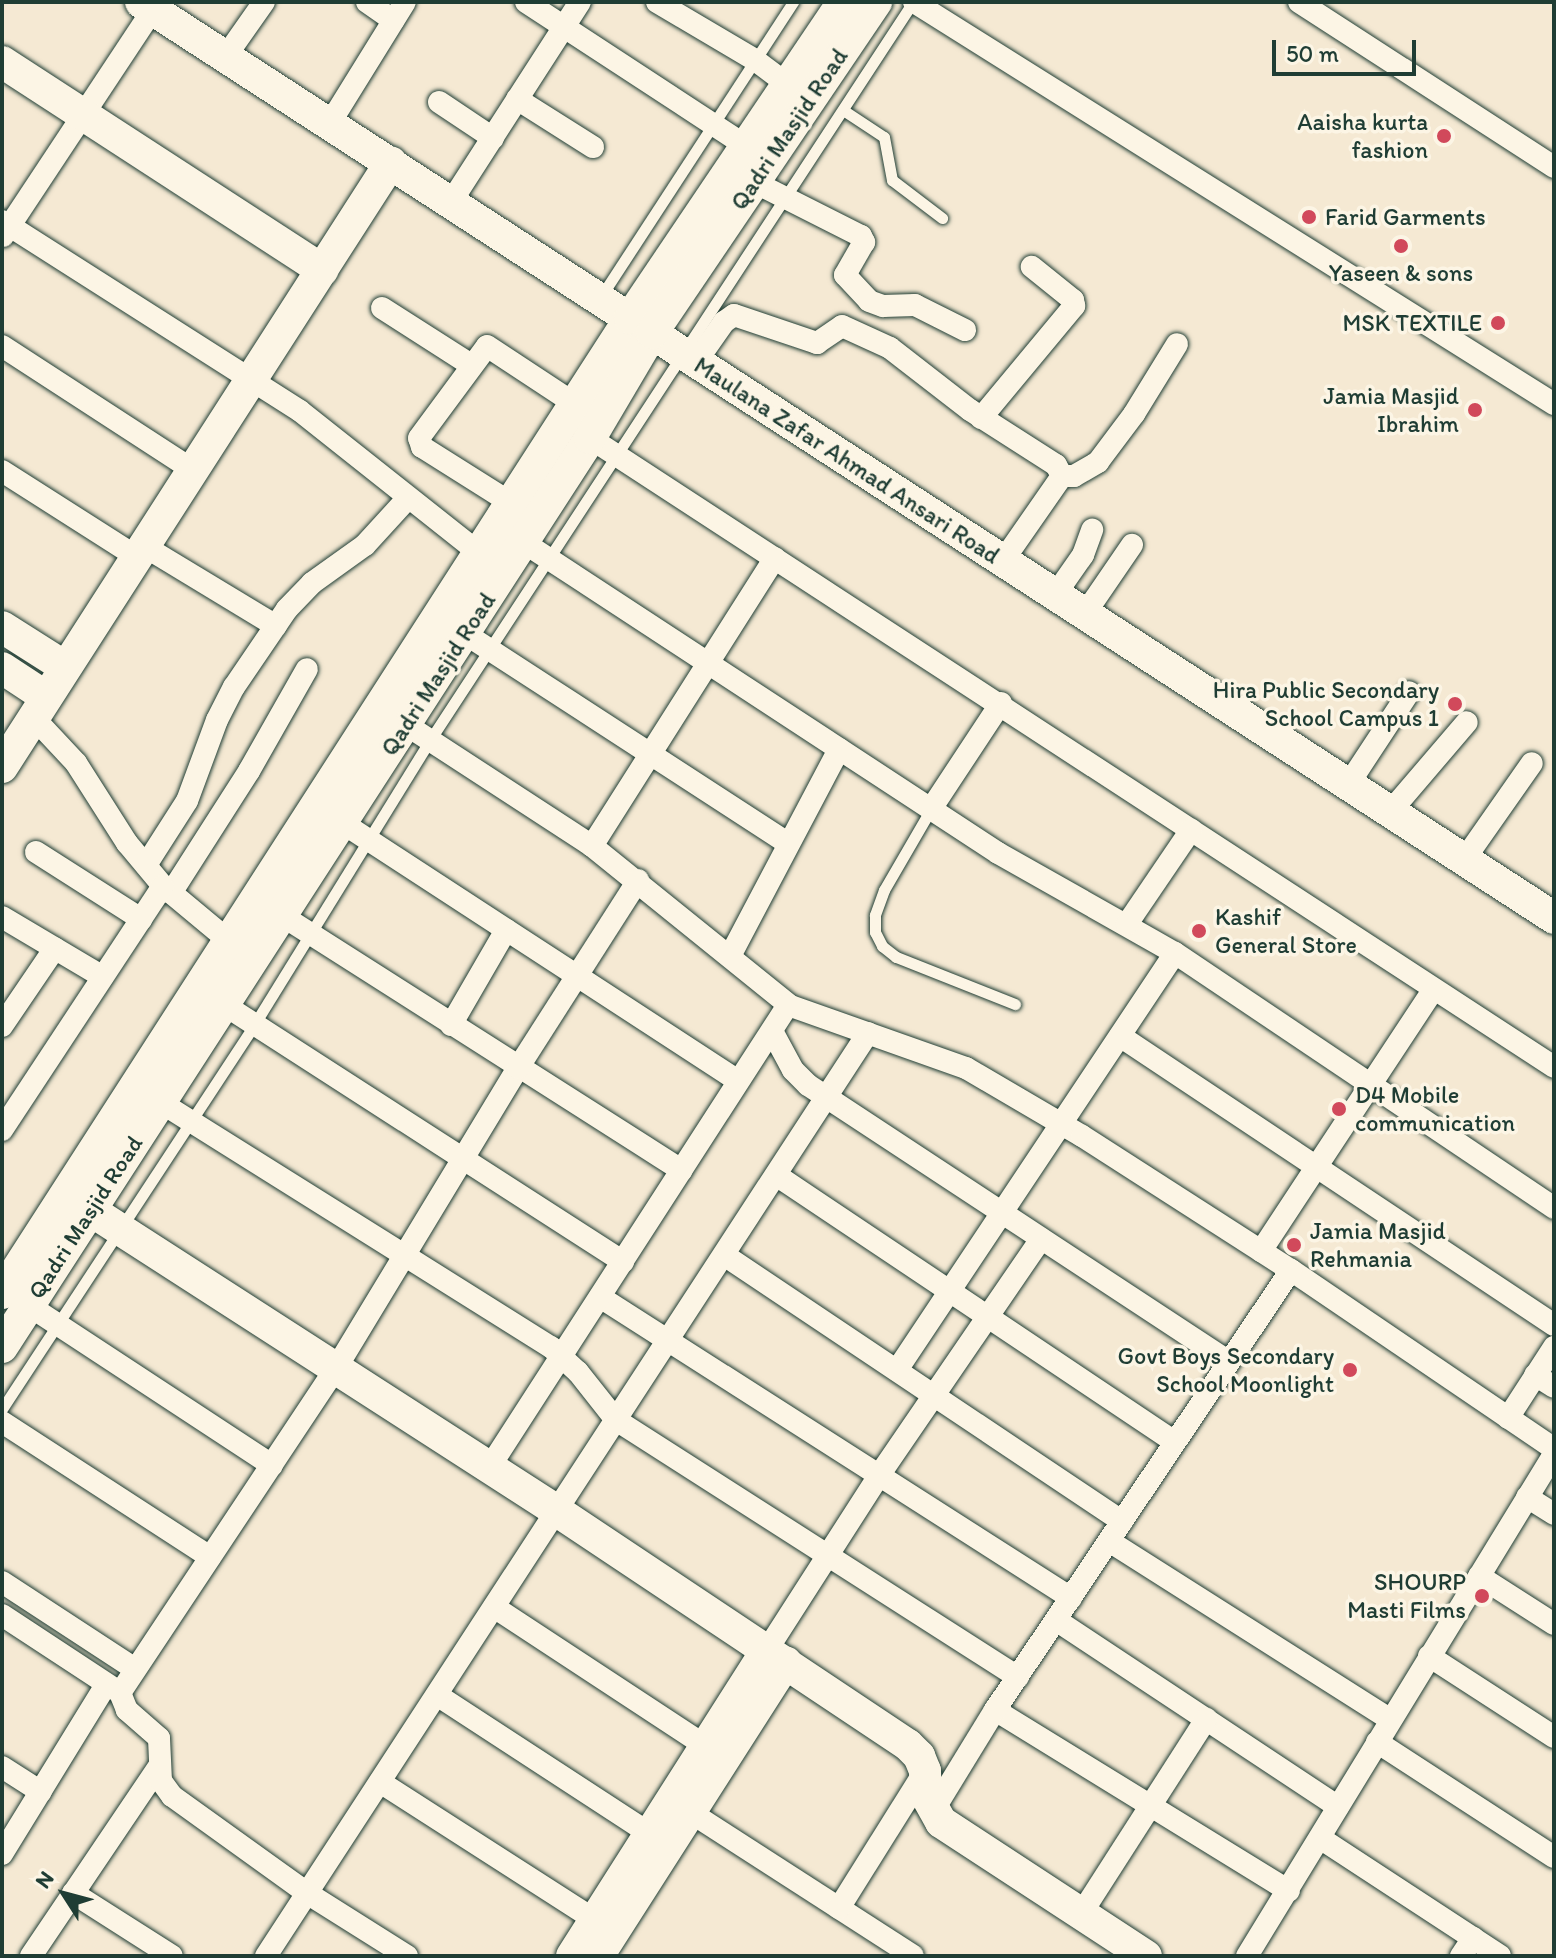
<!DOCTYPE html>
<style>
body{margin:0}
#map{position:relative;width:1556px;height:1958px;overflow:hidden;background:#f5e9d3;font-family:Itim,sans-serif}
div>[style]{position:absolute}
.roads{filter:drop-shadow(0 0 2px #1f3d34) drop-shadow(0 0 2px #1f3d34)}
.lane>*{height:11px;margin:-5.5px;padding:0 5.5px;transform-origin:5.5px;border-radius:5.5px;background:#fcf5e5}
.street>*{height:22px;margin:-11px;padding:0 11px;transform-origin:11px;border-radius:11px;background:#fcf5e5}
.secondary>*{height:32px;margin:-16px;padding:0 16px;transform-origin:16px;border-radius:16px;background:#fcf5e5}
.dots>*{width:22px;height:22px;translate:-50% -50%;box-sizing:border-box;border:4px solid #fcf5e5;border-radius:50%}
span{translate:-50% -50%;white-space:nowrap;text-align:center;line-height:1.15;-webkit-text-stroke:7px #fcf5e5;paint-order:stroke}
.poi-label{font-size:24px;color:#1f3d34}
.right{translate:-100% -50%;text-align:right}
.left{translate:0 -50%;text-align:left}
.street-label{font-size:24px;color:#1f3d34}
.frame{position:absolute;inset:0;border:4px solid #1f3d34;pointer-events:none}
.north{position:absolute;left:24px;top:1854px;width:80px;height:80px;-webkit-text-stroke:6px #fcf5e5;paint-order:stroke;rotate:306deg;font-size:22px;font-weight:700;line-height:32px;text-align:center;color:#1f3d34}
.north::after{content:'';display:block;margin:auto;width:28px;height:36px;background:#1f3d34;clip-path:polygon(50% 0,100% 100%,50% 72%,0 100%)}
.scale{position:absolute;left:1272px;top:40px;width:144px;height:36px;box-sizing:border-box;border:4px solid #1f3d34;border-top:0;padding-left:10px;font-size:24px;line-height:28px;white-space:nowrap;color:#1f3d34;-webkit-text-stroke:6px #fcf5e5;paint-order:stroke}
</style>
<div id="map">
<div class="roads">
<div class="lane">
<i style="left:843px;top:110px;width:49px;rotate:33.4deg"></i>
<i style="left:884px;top:137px;width:44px;rotate:79.5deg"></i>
<i style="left:892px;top:180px;width:63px;rotate:37.2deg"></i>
<i style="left:602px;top:295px;width:350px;rotate:-56.9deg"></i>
<i style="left:931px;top:809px;width:94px;rotate:120.1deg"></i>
<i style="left:884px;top:890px;width:27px;rotate:110deg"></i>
<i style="left:875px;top:915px;width:17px;rotate:90deg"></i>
<i style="left:875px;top:932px;width:16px;rotate:63deg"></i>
<i style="left:882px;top:946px;width:18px;rotate:38deg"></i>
<i style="left:896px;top:957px;width:128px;rotate:21.6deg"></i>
<i style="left:2px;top:1409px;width:459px;rotate:-56.7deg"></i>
<i style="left:254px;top:1025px;width:335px;rotate:-58.3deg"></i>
<i style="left:430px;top:740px;width:882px;rotate:-56.8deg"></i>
</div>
<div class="street">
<i style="left:367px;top:2px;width:32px;rotate:35deg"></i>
<i style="left:526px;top:2px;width:263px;rotate:33.2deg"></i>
<i style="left:657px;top:2px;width:114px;rotate:30.6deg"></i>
<i style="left:755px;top:60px;width:40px;rotate:37deg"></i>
<i style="left:914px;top:2px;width:756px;rotate:32.13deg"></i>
<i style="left:1299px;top:2px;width:304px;rotate:32.9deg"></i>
<i style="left:226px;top:56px;width:66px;rotate:-54.9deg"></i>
<i style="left:517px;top:99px;width:90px;rotate:32.3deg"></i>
<i style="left:439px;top:102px;width:65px;rotate:33.7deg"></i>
<i style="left:330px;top:123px;width:142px;rotate:-58.2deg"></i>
<i style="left:752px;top:181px;width:122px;rotate:26.8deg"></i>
<i style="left:861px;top:236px;width:7px;rotate:63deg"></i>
<i style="left:864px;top:242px;width:38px;rotate:120deg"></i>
<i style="left:845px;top:275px;width:35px;rotate:47deg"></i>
<i style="left:869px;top:301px;width:15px;rotate:20deg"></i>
<i style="left:883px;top:306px;width:32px;rotate:-2deg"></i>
<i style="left:915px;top:305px;width:56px;rotate:26.6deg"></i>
<i style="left:451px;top:202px;width:238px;rotate:-57.2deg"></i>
<i style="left:2px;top:221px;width:353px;rotate:32.5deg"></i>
<i style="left:300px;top:411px;width:228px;rotate:38.4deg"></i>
<i style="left:3px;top:236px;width:272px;rotate:-56.5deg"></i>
<i style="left:382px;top:308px;width:106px;rotate:32.6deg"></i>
<i style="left:2px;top:346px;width:228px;rotate:33deg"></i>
<i style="left:696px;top:362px;width:49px;rotate:-55deg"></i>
<i style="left:724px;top:322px;width:12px;rotate:-35deg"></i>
<i style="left:734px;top:315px;width:88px;rotate:18.6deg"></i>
<i style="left:817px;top:343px;width:30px;rotate:-34deg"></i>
<i style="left:842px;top:326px;width:53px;rotate:24.6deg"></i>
<i style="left:890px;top:348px;width:101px;rotate:37.8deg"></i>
<i style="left:970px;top:410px;width:102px;rotate:32.6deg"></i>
<i style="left:1056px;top:465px;width:13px;rotate:61deg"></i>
<i style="left:1062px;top:476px;width:103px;rotate:124.8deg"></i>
<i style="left:981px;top:418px;width:146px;rotate:-50.3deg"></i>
<i style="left:1074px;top:306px;width:6px;rotate:-99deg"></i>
<i style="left:1073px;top:300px;width:53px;rotate:-141.2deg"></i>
<i style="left:590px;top:438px;width:1151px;rotate:33.12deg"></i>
<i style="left:2px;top:471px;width:160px;rotate:32.5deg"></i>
<i style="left:1062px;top:476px;width:12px"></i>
<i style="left:1074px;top:476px;width:28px;rotate:-30deg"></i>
<i style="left:1098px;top:462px;width:60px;rotate:-53.1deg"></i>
<i style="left:1134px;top:414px;width:82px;rotate:-58.4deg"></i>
<i style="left:511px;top:503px;width:105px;rotate:-147.8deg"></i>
<i style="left:422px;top:447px;width:9px;rotate:-108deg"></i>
<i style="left:419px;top:438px;width:114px;rotate:-53.5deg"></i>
<i style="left:487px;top:346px;width:105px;rotate:33.4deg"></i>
<i style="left:523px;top:542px;width:568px;rotate:33.21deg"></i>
<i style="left:998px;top:853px;width:203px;rotate:29.5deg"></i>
<i style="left:1175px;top:953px;width:457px;rotate:33.9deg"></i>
<i style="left:144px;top:546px;width:154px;rotate:31.2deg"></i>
<i style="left:1055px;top:595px;width:49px;rotate:-55deg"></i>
<i style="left:1083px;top:555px;width:27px;rotate:-70deg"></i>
<i style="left:1084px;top:615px;width:85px;rotate:-55.6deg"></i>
<i style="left:464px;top:633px;width:387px;rotate:33deg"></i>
<i style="left:33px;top:717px;width:63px;rotate:46.9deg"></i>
<i style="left:76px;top:763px;width:95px;rotate:57.5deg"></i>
<i style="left:127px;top:843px;width:56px;rotate:50.1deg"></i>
<i style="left:163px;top:886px;width:86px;rotate:39.8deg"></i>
<i style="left:405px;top:724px;width:223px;rotate:33.1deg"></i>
<i style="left:592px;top:846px;width:255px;rotate:38.9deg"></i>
<i style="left:1348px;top:785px;width:111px;rotate:-56.7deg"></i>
<i style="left:931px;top:809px;width:127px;rotate:-56.6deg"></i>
<i style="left:1390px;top:812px;width:118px;rotate:-49.5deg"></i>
<i style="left:341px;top:822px;width:474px;rotate:33.1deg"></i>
<i style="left:592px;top:846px;width:341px;rotate:-57.6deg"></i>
<i style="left:36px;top:852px;width:125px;rotate:32.5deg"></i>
<i style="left:1464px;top:860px;width:118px;rotate:-55deg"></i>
<i style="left:146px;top:865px;width:76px;rotate:-57.4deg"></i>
<i style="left:187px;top:801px;width:86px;rotate:-69.7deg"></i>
<i style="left:217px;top:720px;width:37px;rotate:-63deg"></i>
<i style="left:234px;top:687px;width:94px;rotate:-55.8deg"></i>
<i style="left:287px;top:609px;width:36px;rotate:-46deg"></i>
<i style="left:312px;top:583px;width:65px;rotate:-35.6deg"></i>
<i style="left:365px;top:545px;width:62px;rotate:-47.6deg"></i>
<i style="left:171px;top:893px;width:145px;rotate:-57.4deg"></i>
<i style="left:249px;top:771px;width:117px;rotate:-60.4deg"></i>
<i style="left:281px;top:915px;width:475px;rotate:32.5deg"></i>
<i style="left:2px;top:917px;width:117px;rotate:30.7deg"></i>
<i style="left:1127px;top:924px;width:114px;rotate:-55.8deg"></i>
<i style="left:730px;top:956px;width:234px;rotate:-62.2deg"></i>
<i style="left:223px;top:1004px;width:476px;rotate:32.8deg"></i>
<i style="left:451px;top:1025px;width:110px;rotate:-59.9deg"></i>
<i style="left:2px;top:1026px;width:94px;rotate:-55.8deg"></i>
<i style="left:772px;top:1031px;width:44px;rotate:61.7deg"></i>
<i style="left:793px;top:1070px;width:21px;rotate:45deg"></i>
<i style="left:808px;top:1085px;width:504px;rotate:33.34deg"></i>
<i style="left:1120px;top:1036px;width:521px;rotate:33.66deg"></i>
<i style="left:160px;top:1102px;width:461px;rotate:32.1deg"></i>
<i style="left:551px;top:1347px;width:37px;rotate:43deg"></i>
<i style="left:578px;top:1372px;width:61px;rotate:51.6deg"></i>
<i style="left:616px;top:1420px;width:477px;rotate:32.6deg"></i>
<i style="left:2px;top:1130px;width:292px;rotate:-56.6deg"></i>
<i style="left:776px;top:1175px;width:480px;rotate:33.8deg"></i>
<i style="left:1261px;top:1251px;width:313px;rotate:-56.6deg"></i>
<i style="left:724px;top:1255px;width:479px;rotate:33.8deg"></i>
<i style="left:600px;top:1297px;width:559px;rotate:32.58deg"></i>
<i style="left:28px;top:1305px;width:292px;rotate:33.3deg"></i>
<i style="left:897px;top:1370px;width:501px;rotate:-56.31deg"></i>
<i style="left:1535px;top:1375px;width:22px;rotate:32deg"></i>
<i style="left:1508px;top:1418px;width:85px;rotate:-57.1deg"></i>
<i style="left:2px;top:1422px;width:248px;rotate:33deg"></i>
<i style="left:489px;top:1468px;width:551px;rotate:-57.15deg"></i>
<i style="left:788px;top:1005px;width:189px;rotate:19.5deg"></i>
<i style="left:966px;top:1068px;width:134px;rotate:30.4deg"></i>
<i style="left:1082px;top:1136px;width:248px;rotate:32.7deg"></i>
<i style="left:1291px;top:1270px;width:318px;rotate:34.2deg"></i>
<i style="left:1527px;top:1497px;width:32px;rotate:32deg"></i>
<i style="left:1109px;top:1541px;width:333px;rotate:32.4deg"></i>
<i style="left:1479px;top:1576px;width:89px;rotate:32.6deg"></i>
<i style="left:2px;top:1582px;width:159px;rotate:33.2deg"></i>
<i style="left:494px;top:1607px;width:254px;rotate:33.3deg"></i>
<i style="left:2px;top:1615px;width:140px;rotate:33.3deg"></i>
<i style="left:1056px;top:1620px;width:338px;rotate:33.5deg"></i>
<i style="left:767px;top:1650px;width:209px;rotate:-57.3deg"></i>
<i style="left:880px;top:1474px;width:285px;rotate:-55.6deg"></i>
<i style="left:1429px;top:1656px;width:149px;rotate:32.9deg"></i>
<i style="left:437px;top:1695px;width:254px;rotate:33.1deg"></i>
<i style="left:995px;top:1710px;width:345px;rotate:31.6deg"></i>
<i style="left:1377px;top:1742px;width:211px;rotate:33deg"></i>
<i style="left:2px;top:1767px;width:46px;rotate:32.7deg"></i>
<i style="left:380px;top:1782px;width:255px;rotate:32.7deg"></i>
<i style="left:679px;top:1805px;width:278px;rotate:32.8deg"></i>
<i style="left:933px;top:1811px;width:119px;rotate:-58.5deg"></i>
<i style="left:995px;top:1710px;width:530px;rotate:-56.07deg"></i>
<i style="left:1320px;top:1838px;width:215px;rotate:33.2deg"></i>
<i style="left:2px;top:1854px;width:198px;rotate:-58.4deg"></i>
<i style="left:73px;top:1893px;width:117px;rotate:32.5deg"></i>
<i style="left:839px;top:1908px;width:162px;rotate:-57.9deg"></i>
<i style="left:1081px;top:1914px;width:232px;rotate:-57.3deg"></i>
<i style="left:31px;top:1956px;width:230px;rotate:-56deg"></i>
<i style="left:266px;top:1956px;width:1102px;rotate:-56.89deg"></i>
<i style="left:407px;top:1956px;width:118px;rotate:-147.8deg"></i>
<i style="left:307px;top:1893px;width:166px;rotate:-144.3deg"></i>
<i style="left:172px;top:1796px;width:19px;rotate:-126deg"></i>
<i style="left:161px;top:1781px;width:43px;rotate:-92.7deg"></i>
<i style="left:159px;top:1738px;width:43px;rotate:-138.8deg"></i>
<i style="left:127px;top:1710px;width:18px;rotate:-112deg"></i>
<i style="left:120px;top:1693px;width:388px;rotate:-56.4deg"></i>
<i style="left:335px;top:1370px;width:353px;rotate:-58.8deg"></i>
<i style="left:518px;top:1068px;width:223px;rotate:-57.4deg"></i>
<i style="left:1247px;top:1956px;width:588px;rotate:-58.55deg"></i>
<i style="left:1461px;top:1956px;width:22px;rotate:-56deg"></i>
</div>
<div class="secondary">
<i style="left:141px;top:2px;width:1684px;rotate:32.95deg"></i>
<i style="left:2px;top:62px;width:382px;rotate:33deg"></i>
<i style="left:2px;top:627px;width:75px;rotate:32.4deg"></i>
<i style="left:2px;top:668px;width:53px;rotate:33.4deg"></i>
<i style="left:2px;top:767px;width:719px;rotate:-57.26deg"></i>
<i style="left:90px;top:1210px;width:552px;rotate:32.8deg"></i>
<i style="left:554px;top:1509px;width:425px;rotate:33.7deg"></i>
<i style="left:908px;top:1745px;width:16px;rotate:45deg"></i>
<i style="left:919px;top:1756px;width:16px;rotate:68deg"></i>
<i style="left:925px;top:1771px;width:24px;rotate:88deg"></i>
<i style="left:926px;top:1795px;width:31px;rotate:61deg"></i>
<i style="left:941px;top:1822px;width:245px;rotate:33.2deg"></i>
<i style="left:2px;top:1293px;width:1160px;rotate:-57.21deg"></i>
<i style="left:630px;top:318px;width:381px;rotate:-56deg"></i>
<i style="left:2px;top:1347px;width:1083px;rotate:-57.1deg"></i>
<i style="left:590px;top:438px;width:122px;rotate:-59.4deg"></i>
<i style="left:652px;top:333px;width:400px;rotate:-55.9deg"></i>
<i style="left:600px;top:1953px;width:345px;rotate:-57.4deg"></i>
<i style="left:572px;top:1956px;width:363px;rotate:-57.5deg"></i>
</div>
</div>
<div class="dots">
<i style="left:1444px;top:136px;background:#d1495b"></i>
<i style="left:1309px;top:217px;background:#d1495b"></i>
<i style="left:1401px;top:246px;background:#d1495b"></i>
<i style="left:1498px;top:323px;background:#d1495b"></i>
<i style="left:1475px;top:410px;background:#d1495b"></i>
<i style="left:1455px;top:704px;background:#d1495b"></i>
<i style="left:1199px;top:931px;background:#d1495b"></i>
<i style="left:1339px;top:1109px;background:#d1495b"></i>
<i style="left:1294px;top:1245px;background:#d1495b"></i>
<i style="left:1350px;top:1370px;background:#d1495b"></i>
<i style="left:1482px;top:1596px;background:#d1495b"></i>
</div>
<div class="poi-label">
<span class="right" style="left:1428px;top:136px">Aaisha kurta<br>fashion</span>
<span class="left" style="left:1325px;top:217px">Farid Garments</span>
<span style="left:1401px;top:273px">Yaseen &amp; sons</span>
<span class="right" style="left:1482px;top:323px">MSK TEXTILE</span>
<span class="right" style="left:1459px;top:410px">Jamia Masjid<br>Ibrahim</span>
<span class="right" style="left:1439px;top:704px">Hira Public Secondary<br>School Campus 1</span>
<span class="left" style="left:1215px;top:931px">Kashif<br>General Store</span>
<span class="left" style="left:1355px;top:1109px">D4 Mobile<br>communication</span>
<span class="left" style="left:1310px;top:1245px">Jamia Masjid<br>Rehmania</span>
<span class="right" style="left:1334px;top:1370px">Govt Boys Secondary<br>School Moonlight</span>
<span class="right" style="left:1466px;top:1596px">SHOURP<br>Masti Films</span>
</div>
<div class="street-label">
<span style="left:789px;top:129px;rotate:-56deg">Qadri Masjid Road</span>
<span style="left:847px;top:460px;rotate:33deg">Maulana Zafar Ahmad Ansari Road</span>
<span style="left:438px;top:674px;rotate:-57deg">Qadri Masjid Road</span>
<span style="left:85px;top:1217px;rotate:-57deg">Qadri Masjid Road</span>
</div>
<div class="frame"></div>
<div class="north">N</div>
<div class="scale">50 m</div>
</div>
